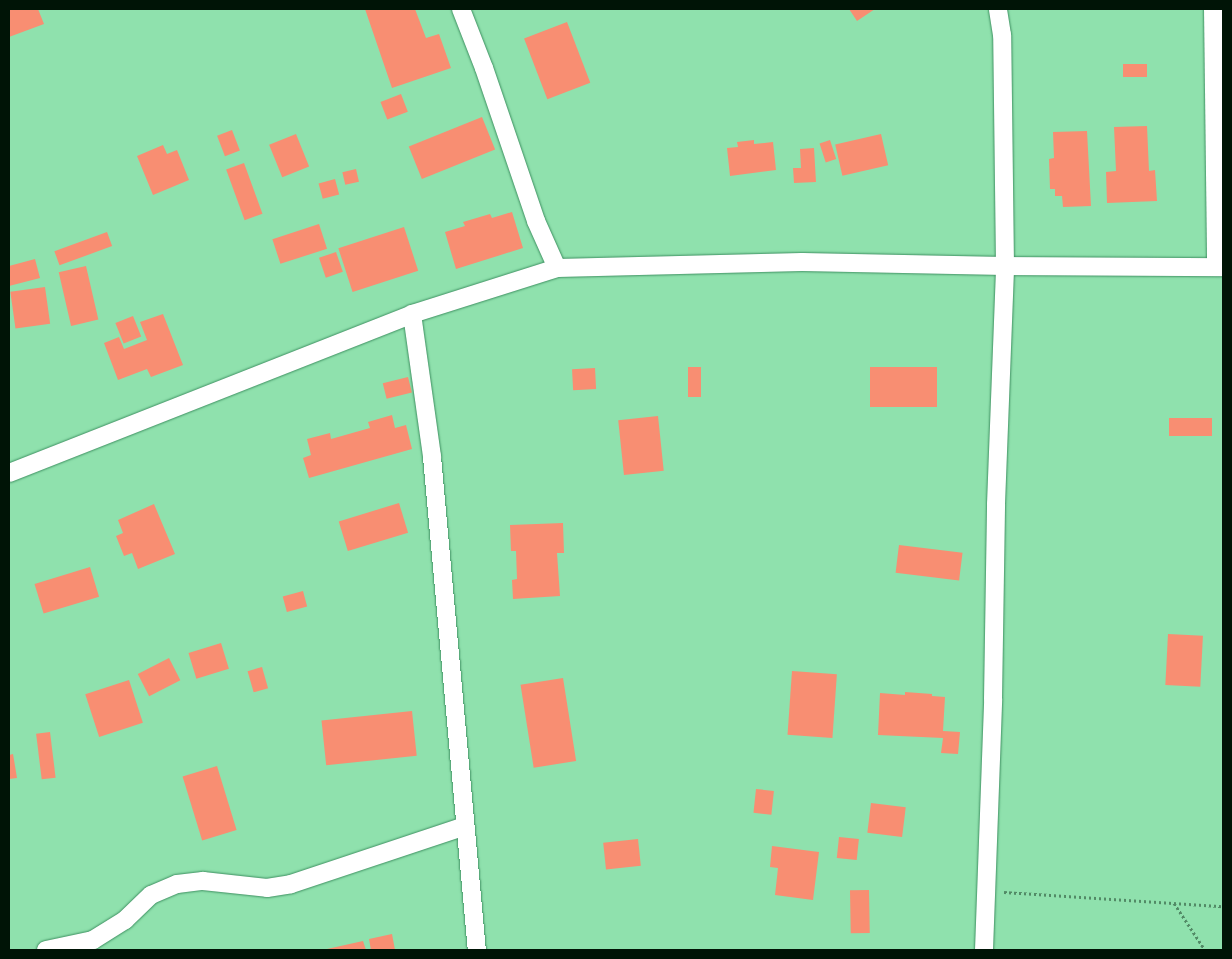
<!DOCTYPE html>
<style>
body{margin:0}
#map{position:relative;width:1232px;height:959px;overflow:hidden;background:#8fe1ad;font-family:"Roboto Condensed",sans-serif}
div>[style]{position:absolute}
.building>*{inset:0;background:#f88e72;transform-origin:0 0}
.path>*{height:3px;margin-top:-1.5px;transform-origin:0;background:repeating-linear-gradient(90deg,#528a66 0 2.5px,transparent 0 5px)}
.roads{filter:drop-shadow(0 0 1px #3e9061) drop-shadow(0 0 1px #3e9061)}
.street>*{height:18px;margin:-9px;padding:0 9px;transform-origin:9px;border-radius:9px;background:#fff}
span{translate:-50% -50%;white-space:nowrap;text-align:center;line-height:1.15;-webkit-text-stroke:4.5px #9ceeba;paint-order:stroke}
.frame{position:absolute;inset:0;border:10px solid #001406;pointer-events:none}
</style>
<div id="map">
<div class="building">
<i style="clip-path:polygon(9px 9px,38px 9px,44px 24px,9px 37px)"></i>
<i style="clip-path:polygon(365px 9px,415px 9px,426px 38px,439px 34px,451px 68px,392px 88px)"></i>
<i style="clip-path:polygon(849px 9px,875px 9px,857px 21px)"></i>
<i style="left:567px;top:22px;width:65px;height:46px;rotate:69deg"></i>
<i style="left:1147px;top:64px;width:13px;height:24px;rotate:90deg"></i>
<i style="left:401px;top:94px;width:19px;height:22px;rotate:69deg"></i>
<i style="left:482px;top:117px;width:35px;height:79px;rotate:68deg"></i>
<i style="clip-path:polygon(1147px 126px,1149px 171px,1155px 170px,1157px 201px,1107px 203px,1106px 172px,1116px 171px,1114px 127px)"></i>
<i style="left:232px;top:130px;width:22px;height:16px;rotate:69deg"></i>
<i style="clip-path:polygon(1087px 131px,1091px 206px,1063px 207px,1062px 196px,1055px 196px,1055px 189px,1050px 189px,1049px 159px,1054px 158px,1053px 132px)"></i>
<i style="left:296px;top:134px;width:35px;height:29px;rotate:68deg"></i>
<i style="left:881px;top:134px;width:32px;height:47px;rotate:77deg"></i>
<i style="clip-path:polygon(754px 140px,754px 144px,773px 142px,776px 170px,730px 176px,727px 148px,738px 147px,737px 142px)"></i>
<i style="left:830px;top:140px;width:20px;height:11px;rotate:72deg"></i>
<i style="clip-path:polygon(163px 145px,167px 154px,177px 150px,189px 180px,153px 195px,137px 156px)"></i>
<i style="clip-path:polygon(814px 148px,816px 182px,794px 183px,793px 168px,801px 168px,800px 149px)"></i>
<i style="left:244px;top:163px;width:54px;height:19px;rotate:70deg"></i>
<i style="left:356px;top:169px;width:13px;height:14px;rotate:77deg"></i>
<i style="left:335px;top:179px;width:16px;height:17px;rotate:75deg"></i>
<i style="clip-path:polygon(512px 212px,523px 248px,456px 269px,445px 232px,465px 226px,463px 222px,490px 214px,492px 218px)"></i>
<i style="left:319px;top:224px;width:26px;height:49px;rotate:72deg"></i>
<i style="left:404px;top:227px;width:46px;height:69px;rotate:72deg"></i>
<i style="left:107px;top:232px;width:15px;height:56px;rotate:70deg"></i>
<i style="left:336px;top:252px;width:21px;height:18px;rotate:71deg"></i>
<i style="clip-path:polygon(35px 259px,40px 278px,9px 286px,9px 266px)"></i>
<i style="left:86px;top:266px;width:55px;height:28px;rotate:77deg"></i>
<i style="left:45px;top:287px;width:37px;height:35px;rotate:82deg"></i>
<i style="clip-path:polygon(163px 314px,183px 365px,151px 377px,147px 369px,118px 380px,104px 343px,119px 337px,124px 349px,147px 340px,140px 322px)"></i>
<i style="left:133px;top:316px;width:22px;height:19px;rotate:68deg"></i>
<i style="left:688px;top:367px;width:13px;height:30px"></i>
<i style="left:937px;top:367px;width:40px;height:67px;rotate:90deg"></i>
<i style="left:595px;top:368px;width:21px;height:23px;rotate:87deg"></i>
<i style="left:408px;top:377px;width:16px;height:26px;rotate:76deg"></i>
<i style="clip-path:polygon(392px 415px,395px 428px,406px 425px,412px 449px,309px 478px,303px 458px,311px 455px,307px 439px,330px 433px,331px 439px,370px 428px,368px 422px)"></i>
<i style="left:658px;top:416px;width:55px;height:40px;rotate:84deg"></i>
<i style="left:1169px;top:418px;width:43px;height:18px"></i>
<i style="left:399px;top:503px;width:31px;height:63px;rotate:73deg"></i>
<i style="clip-path:polygon(154px 504px,175px 554px,138px 569px,132px 553px,124px 556px,116px 536px,123px 533px,118px 520px)"></i>
<i style="clip-path:polygon(563px 523px,564px 553px,557px 553px,560px 596px,513px 599px,512px 580px,517px 579px,516px 551px,511px 551px,510px 525px)"></i>
<i style="left:899px;top:545px;width:64px;height:28px;rotate:7deg"></i>
<i style="left:90px;top:567px;width:31px;height:58px;rotate:73deg"></i>
<i style="left:303px;top:591px;width:16px;height:21px;rotate:75deg"></i>
<i style="left:1168px;top:634px;width:35px;height:51px;rotate:3deg"></i>
<i style="left:221px;top:643px;width:27px;height:34px;rotate:73deg"></i>
<i style="left:169px;top:658px;width:25px;height:35px;rotate:63deg"></i>
<i style="left:262px;top:667px;width:22px;height:15px;rotate:74deg"></i>
<i style="left:792px;top:671px;width:45px;height:64px;rotate:4deg"></i>
<i style="left:563px;top:678px;width:84px;height:43px;rotate:81deg"></i>
<i style="left:129px;top:680px;width:45px;height:46px;rotate:72deg"></i>
<i style="clip-path:polygon(905px 692px,932px 694px,932px 696px,945px 697px,943px 731px,960px 732px,958px 754px,941px 753px,943px 738px,878px 735px,880px 693px,905px 695px)"></i>
<i style="left:412px;top:711px;width:45px;height:91px;rotate:84deg"></i>
<i style="left:50px;top:732px;width:46px;height:14px;rotate:83deg"></i>
<i style="clip-path:polygon(13px 754px,17px 778px,9px 779px,9px 755px)"></i>
<i style="left:217px;top:766px;width:67px;height:36px;rotate:73deg"></i>
<i style="left:756px;top:789px;width:18px;height:24px;rotate:6deg"></i>
<i style="left:871px;top:803px;width:35px;height:30px;rotate:7deg"></i>
<i style="left:839px;top:837px;width:20px;height:21px;rotate:6deg"></i>
<i style="left:638px;top:839px;width:27px;height:35px;rotate:84deg"></i>
<i style="clip-path:polygon(772px 846px,819px 852px,813px 900px,775px 895px,778px 868px,770px 867px)"></i>
<i style="left:869px;top:890px;width:43px;height:19px;rotate:89deg"></i>
<i style="clip-path:polygon(392px 934px,395px 950px,371px 950px,369px 939px)"></i>
<i style="clip-path:polygon(363px 941px,366px 950px,327px 950px,327px 949px)"></i>
</div>
<div class="path">
<i style="left:1004px;top:892px;width:219px;rotate:3.7deg"></i>
<i style="left:1174px;top:903px;width:56px;rotate:56.6deg"></i>
</div>
<div class="roads">
<div class="street">
<i style="left:461px;top:9px;width:63px;rotate:68.7deg"></i>
<i style="left:484px;top:68px;width:162px;rotate:71.2deg"></i>
<i style="left:536px;top:221px;width:51px;rotate:65.9deg"></i>
<i style="left:1213px;top:9px;width:258px;rotate:89.3deg"></i>
<i style="left:412px;top:314px;width:144px;rotate:82deg"></i>
<i style="left:432px;top:457px;width:495px;rotate:84.8deg"></i>
<i style="left:9px;top:473px;width:433px;rotate:-21.5deg"></i>
<i style="left:412px;top:314px;width:152px;rotate:-17.6deg"></i>
<i style="left:557px;top:268px;width:245px;rotate:-1.4deg"></i>
<i style="left:802px;top:262px;width:203px;rotate:1.1deg"></i>
<i style="left:1005px;top:266px;width:231px;rotate:-90.7deg"></i>
<i style="left:1002px;top:35px;width:26px;rotate:-99deg"></i>
<i style="left:46px;top:950px;width:48px;rotate:-12deg"></i>
<i style="left:93px;top:940px;width:38px;rotate:-32deg"></i>
<i style="left:125px;top:920px;width:36px;rotate:-44deg"></i>
<i style="left:151px;top:895px;width:28px;rotate:-23deg"></i>
<i style="left:177px;top:884px;width:26px;rotate:-7deg"></i>
<i style="left:203px;top:881px;width:64px;rotate:6.2deg"></i>
<i style="left:267px;top:888px;width:24px;rotate:-9deg"></i>
<i style="left:291px;top:884px;width:183px;rotate:-18.4deg"></i>
<i style="left:984px;top:950px;width:251px;rotate:-87.9deg"></i>
<i style="left:993px;top:699px;width:195px;rotate:-89.1deg"></i>
<i style="left:996px;top:504px;width:238px;rotate:-87.8deg"></i>
<i style="left:1005px;top:266px;width:218px;rotate:0.3deg"></i>
</div>
</div>
<div class="frame"></div>
</div>
